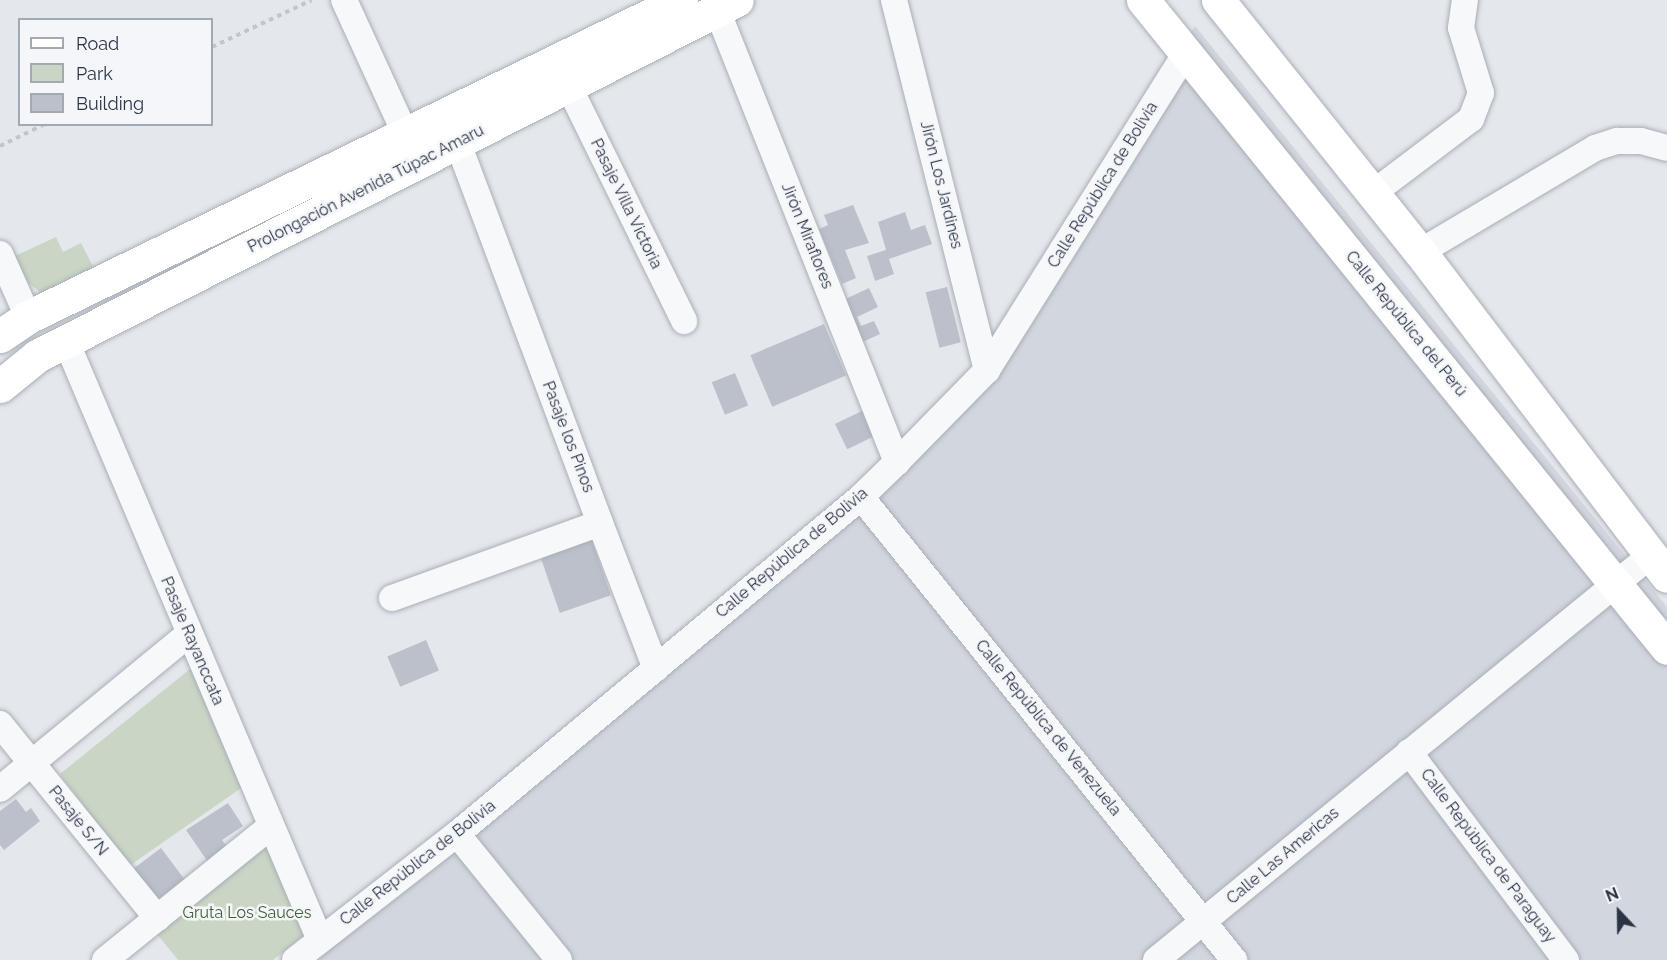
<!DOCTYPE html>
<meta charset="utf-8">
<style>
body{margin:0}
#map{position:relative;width:1667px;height:960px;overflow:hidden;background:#e4e7ec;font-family:Raleway,sans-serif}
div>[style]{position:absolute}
.built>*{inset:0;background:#d2d6de}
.green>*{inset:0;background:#c9d6c5}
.building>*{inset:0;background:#bbc0ca;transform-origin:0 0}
.path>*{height:4px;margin-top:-2px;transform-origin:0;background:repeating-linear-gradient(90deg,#c2c5cb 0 4.5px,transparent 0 9px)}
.roads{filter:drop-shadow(0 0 2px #a9aeb7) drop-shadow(0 0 2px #a9aeb7)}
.minor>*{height:26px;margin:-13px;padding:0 13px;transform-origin:13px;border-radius:13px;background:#f7f8fa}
.major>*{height:33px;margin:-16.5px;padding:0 16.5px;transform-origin:16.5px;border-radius:16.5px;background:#fff}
span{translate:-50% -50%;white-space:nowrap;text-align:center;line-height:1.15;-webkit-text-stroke:5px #f4f6f9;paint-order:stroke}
.street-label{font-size:16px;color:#2b3445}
.park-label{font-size:16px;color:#3f6138}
.legend{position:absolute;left:18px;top:18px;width:195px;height:108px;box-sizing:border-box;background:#f4f6f9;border:2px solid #a4a8b1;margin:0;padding:8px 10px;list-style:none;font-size:18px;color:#2b3445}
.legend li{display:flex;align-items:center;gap:12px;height:30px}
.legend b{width:30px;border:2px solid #a4a8b1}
.north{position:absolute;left:1589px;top:882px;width:60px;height:60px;-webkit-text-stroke:4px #f4f6f9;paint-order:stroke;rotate:338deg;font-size:16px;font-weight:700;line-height:24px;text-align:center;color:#2b3445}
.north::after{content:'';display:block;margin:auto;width:21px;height:27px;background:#2b3445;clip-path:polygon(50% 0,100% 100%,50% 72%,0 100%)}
</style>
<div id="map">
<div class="built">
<i style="clip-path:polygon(1195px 26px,1667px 607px,1667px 960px,298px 960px,974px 386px)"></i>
</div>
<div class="green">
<i style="clip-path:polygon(56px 237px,63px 252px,81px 243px,96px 272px,43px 294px,28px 283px,15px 256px)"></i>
<i style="clip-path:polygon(195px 665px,244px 786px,129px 866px,60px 774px)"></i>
<i style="clip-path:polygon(266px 835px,309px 931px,273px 960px,178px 960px,153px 929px)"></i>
</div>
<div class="building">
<i style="clip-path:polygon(853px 205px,869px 243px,845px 250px,856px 278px,842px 284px,819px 229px,828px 225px,824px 215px)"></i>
<i style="clip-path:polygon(905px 212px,911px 230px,925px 225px,932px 244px,889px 259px,894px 274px,875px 281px,867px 256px,886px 250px,878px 222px)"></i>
<i style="left:947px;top:287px;width:57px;height:22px;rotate:76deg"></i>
<i style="clip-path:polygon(869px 288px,878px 307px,857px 317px,861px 326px,874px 321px,880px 334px,854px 346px,835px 304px)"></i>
<i style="left:824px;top:324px;width:56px;height:80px;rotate:67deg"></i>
<i style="left:735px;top:373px;width:35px;height:25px;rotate:68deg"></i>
<i style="left:870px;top:407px;width:28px;height:39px;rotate:64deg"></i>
<i style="left:589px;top:532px;width:67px;height:54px;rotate:71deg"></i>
<i style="left:426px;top:640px;width:33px;height:42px;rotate:67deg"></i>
<i style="clip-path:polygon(16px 799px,26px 812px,31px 808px,40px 821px,4px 850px,0 845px,0 811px)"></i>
<i style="clip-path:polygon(228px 803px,243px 826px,222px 840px,230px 851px,210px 865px,186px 830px)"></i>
<i style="left:161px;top:848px;width:39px;height:40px;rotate:53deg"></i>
</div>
<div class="path">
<i style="left:212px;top:47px;width:110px;rotate:-25.2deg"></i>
<i style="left:0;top:146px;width:50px;rotate:-26.1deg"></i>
</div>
<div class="roads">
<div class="minor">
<i style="left:344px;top:0;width:146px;rotate:65.4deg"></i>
<i style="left:894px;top:0;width:382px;rotate:75.9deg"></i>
<i style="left:717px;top:10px;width:487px;rotate:68.3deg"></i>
<i style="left:569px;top:87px;width:261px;rotate:63.8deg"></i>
<i style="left:1373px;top:193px;width:123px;rotate:-37.1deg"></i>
<i style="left:1471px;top:119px;width:28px;rotate:-69deg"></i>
<i style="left:1481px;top:93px;width:68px;rotate:-107.1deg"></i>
<i style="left:1461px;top:28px;width:28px;rotate:-82deg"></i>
<i style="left:1420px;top:252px;width:204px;rotate:-30.7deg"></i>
<i style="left:1595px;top:148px;width:23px;rotate:-18deg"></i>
<i style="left:1617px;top:141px;width:24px"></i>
<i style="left:1641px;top:141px;width:27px;rotate:15deg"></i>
<i style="left:0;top:254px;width:69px;rotate:66deg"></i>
<i style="left:66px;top:341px;width:651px;rotate:67.02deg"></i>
<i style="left:861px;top:497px;width:595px;rotate:51.14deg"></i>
<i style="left:600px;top:523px;width:156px;rotate:69deg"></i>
<i style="left:392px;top:598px;width:221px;rotate:-19.8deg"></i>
<i style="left:600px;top:523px;width:405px;rotate:-110.5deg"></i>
<i style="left:0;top:724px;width:250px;rotate:51deg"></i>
<i style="left:1409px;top:752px;width:261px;rotate:53deg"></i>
<i style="left:0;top:789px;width:244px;rotate:-39.4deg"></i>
<i style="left:457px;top:834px;width:162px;rotate:51deg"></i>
<i style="left:105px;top:960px;width:212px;rotate:-38.9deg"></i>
<i style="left:295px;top:960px;width:205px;rotate:-37.9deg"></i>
<i style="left:457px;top:834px;width:526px;rotate:-39.83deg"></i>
<i style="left:861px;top:497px;width:50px;rotate:-44.2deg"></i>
<i style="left:897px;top:462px;width:129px;rotate:-45.6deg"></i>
<i style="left:987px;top:370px;width:374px;rotate:-57.9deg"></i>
<i style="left:1156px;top:960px;width:640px;rotate:-39.29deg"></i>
</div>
<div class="major">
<i style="left:1143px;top:0;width:833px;rotate:51.04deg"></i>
<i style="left:1218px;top:0;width:323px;rotate:51.3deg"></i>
<i style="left:1420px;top:252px;width:407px;rotate:52.7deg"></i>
<i style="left:0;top:336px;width:34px;rotate:-34deg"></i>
<i style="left:28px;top:317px;width:726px;rotate:-25.89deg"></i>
<i style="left:0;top:386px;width:48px;rotate:-39deg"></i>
<i style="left:37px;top:356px;width:785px;rotate:-26.96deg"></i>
</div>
</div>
<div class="street-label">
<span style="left:941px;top:185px;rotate:76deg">Jirón Los Jardines</span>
<span style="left:1103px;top:185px;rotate:-58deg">Calle República de Bolivia</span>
<span style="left:366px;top:189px;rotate:-27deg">Prolongación Avenida Túpac Amaru</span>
<span style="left:626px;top:204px;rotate:64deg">Pasaje Villa Victoria</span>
<span style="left:807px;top:236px;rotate:68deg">Jirón Miraflores</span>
<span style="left:1406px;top:324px;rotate:51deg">Calle República del Perú</span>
<span style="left:568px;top:437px;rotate:69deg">Pasaje los Pinos</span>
<span style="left:792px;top:553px;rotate:-40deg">Calle República de Bolivia</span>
<span style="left:192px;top:641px;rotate:67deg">Pasaje Rayanccata</span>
<span style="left:1048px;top:728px;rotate:51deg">Calle República de Venezuela</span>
<span style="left:78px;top:821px;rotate:51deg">Pasaje S/N</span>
<span style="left:1283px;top:856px;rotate:-40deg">Calle Las Americas</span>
<span style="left:1488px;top:856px;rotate:53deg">Calle República de Paraguay</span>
<span style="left:418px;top:863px;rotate:-38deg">Calle República de Bolivia</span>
</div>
<div class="park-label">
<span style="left:247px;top:913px">Gruta Los Sauces</span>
</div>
<ul class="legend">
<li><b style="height:8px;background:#fff"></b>Road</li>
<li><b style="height:16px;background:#c9d6c5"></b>Park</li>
<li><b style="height:16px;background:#bbc0ca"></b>Building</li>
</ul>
<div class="north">N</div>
</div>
